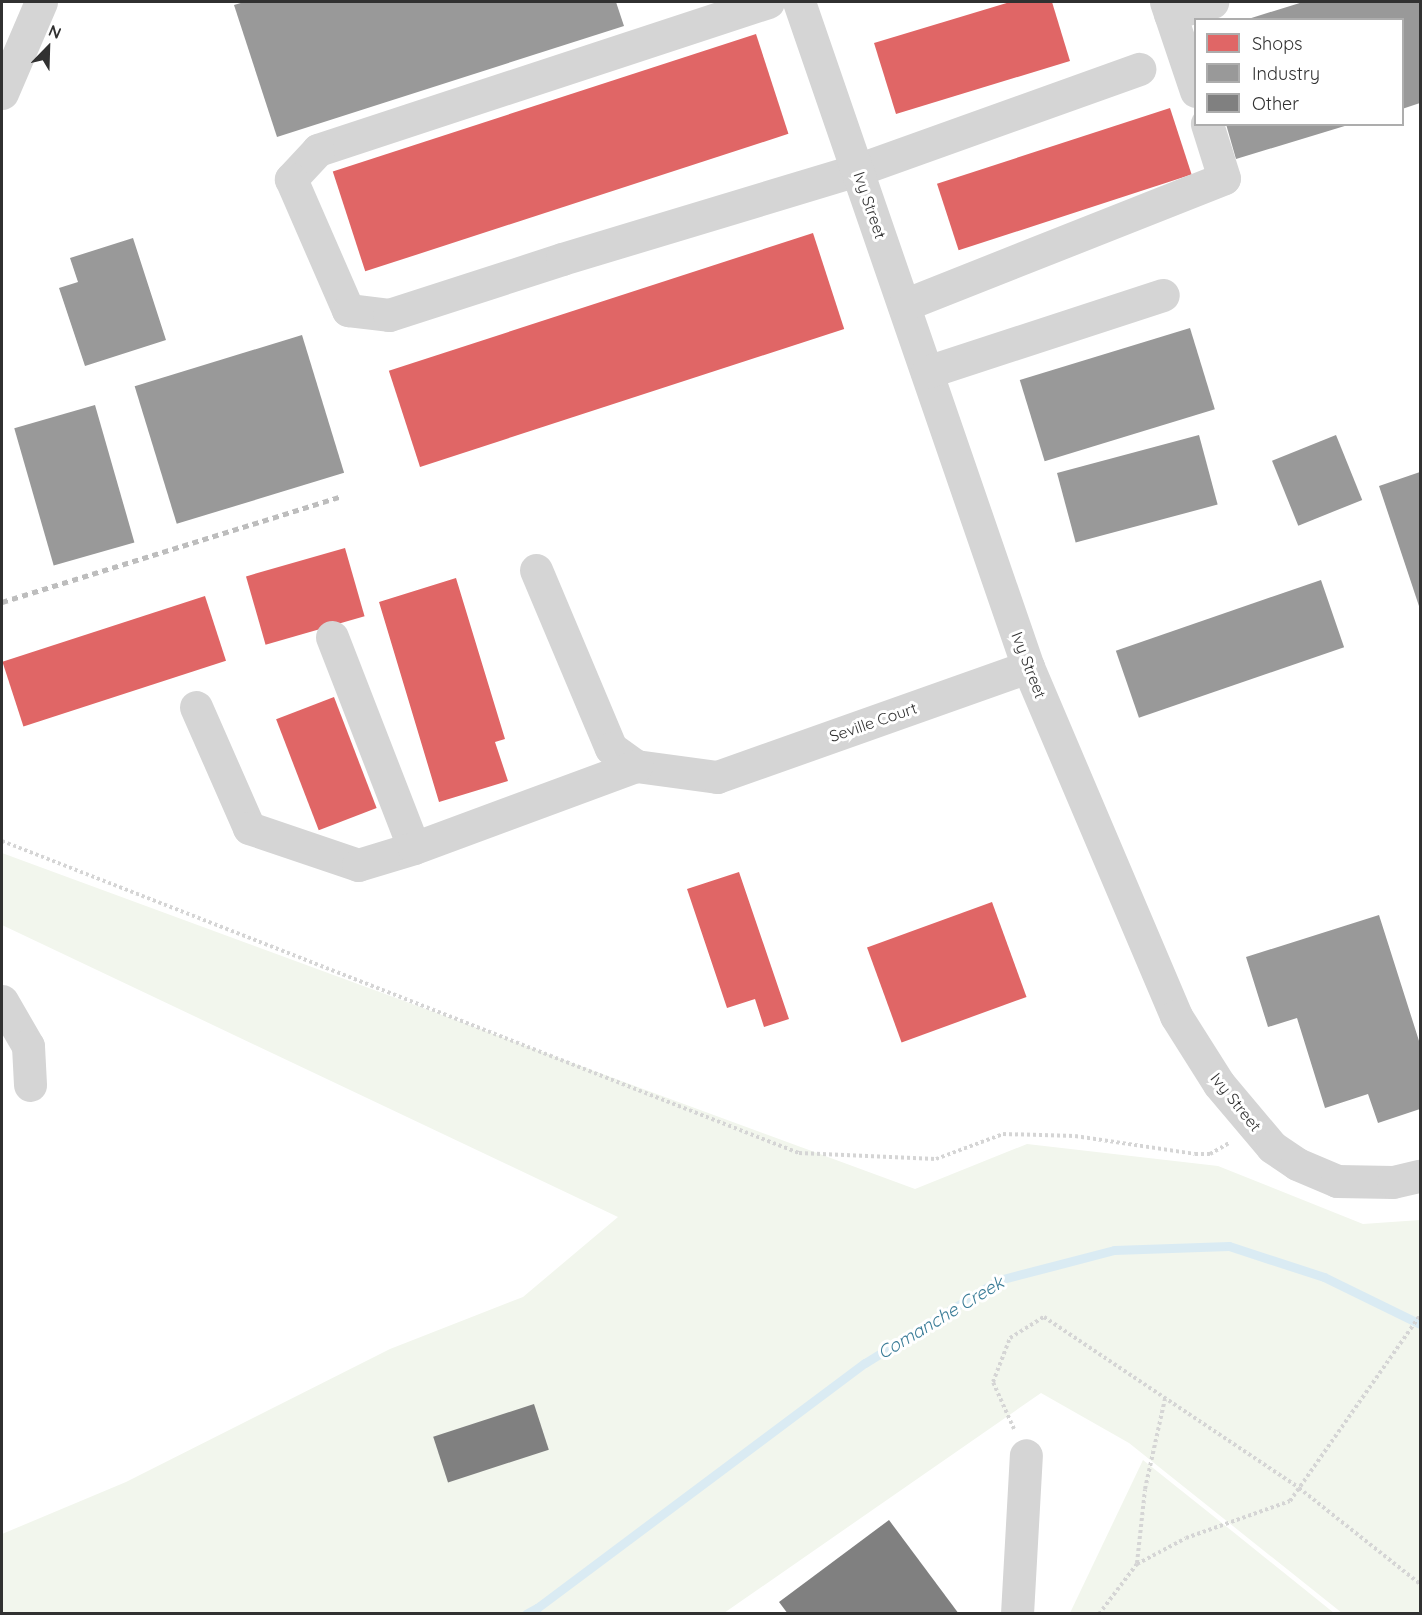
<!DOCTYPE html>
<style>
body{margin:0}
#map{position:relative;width:1422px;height:1615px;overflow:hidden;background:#fff;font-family:Quicksand,sans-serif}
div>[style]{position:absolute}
.green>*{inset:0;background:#f2f6ed}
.shops>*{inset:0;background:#e06666;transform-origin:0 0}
.industry>*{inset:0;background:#999;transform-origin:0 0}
.stream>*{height:9px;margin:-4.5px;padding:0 4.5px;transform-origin:4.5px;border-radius:4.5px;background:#daebf3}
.building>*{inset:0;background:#808080;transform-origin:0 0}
.path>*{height:4px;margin-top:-2px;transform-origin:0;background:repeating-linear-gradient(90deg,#d5d5d5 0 3px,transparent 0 6px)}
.minor>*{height:33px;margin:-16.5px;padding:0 16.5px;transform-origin:16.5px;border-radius:16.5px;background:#d5d5d5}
.rail>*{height:4.5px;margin-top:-2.25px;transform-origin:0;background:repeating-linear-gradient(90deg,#bdbdbd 0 6px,transparent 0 10.5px)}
span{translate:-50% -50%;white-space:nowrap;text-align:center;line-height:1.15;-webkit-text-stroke:6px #fff;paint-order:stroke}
.street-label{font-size:16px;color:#313131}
.water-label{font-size:18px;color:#3a7c97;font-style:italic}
.frame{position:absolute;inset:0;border:3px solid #313131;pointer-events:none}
.legend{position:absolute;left:1194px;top:18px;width:210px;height:108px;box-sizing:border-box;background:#fff;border:2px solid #adadad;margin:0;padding:8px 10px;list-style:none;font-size:18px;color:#313131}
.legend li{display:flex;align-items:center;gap:12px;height:30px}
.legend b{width:30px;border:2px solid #adadad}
.north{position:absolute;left:18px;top:18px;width:60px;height:60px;-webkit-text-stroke:4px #fff;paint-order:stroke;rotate:23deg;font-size:16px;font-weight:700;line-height:24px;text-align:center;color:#313131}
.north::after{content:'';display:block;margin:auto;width:21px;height:27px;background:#313131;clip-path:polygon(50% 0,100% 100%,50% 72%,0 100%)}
</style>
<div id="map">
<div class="green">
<i style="clip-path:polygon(2px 853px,915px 1189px,1027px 1144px,1218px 1166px,1363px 1224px,1420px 1220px,1420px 1613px,1342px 1613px,1129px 1443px,1041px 1393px,724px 1613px,2px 1613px,2px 1534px,126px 1482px,390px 1349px,523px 1297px,618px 1217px,2px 925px)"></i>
<i style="clip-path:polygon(1143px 1460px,1237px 1535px,1334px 1613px,1070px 1613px)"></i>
</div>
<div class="shops">
<i style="clip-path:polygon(1010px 2px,1052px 2px,1070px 61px,896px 114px,874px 43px)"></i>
<i style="left:756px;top:34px;width:105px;height:445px;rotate:72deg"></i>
<i style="left:1170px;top:108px;width:70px;height:245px;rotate:72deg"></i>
<i style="left:813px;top:233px;width:101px;height:446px;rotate:72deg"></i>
<i style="left:345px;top:548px;width:71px;height:103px;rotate:74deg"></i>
<i style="clip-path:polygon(456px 578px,505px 739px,495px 742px,508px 781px,439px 802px,379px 602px)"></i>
<i style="left:205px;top:596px;width:68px;height:213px;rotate:72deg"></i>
<i style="left:334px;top:697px;width:119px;height:62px;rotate:69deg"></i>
<i style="clip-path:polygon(739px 872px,789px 1019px,764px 1027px,755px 999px,727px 1008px,687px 889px)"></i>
<i style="left:992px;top:902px;width:101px;height:133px;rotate:70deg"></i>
</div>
<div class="industry">
<i style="clip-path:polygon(244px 2px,616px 2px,624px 26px,277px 137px,234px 5px)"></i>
<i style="clip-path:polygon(1303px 2px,1420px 2px,1420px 103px,1402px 109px,1402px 20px,1245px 20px)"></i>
<i style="clip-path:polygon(1226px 124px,1347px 124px,1348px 125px,1236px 159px)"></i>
<i style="clip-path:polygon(133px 238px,166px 340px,85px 366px,59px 288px,78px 282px,70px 258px)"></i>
<i style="left:1190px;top:328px;width:85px;height:178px;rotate:73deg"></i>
<i style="left:302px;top:335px;width:144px;height:175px;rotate:73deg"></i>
<i style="left:95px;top:405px;width:143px;height:84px;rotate:74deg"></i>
<i style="left:1199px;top:435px;width:72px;height:147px;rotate:75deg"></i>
<i style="left:1336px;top:435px;width:70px;height:69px;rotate:68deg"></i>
<i style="clip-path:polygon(1420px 472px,1420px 609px,1379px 486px)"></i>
<i style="left:1321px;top:580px;width:71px;height:217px;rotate:71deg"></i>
<i style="clip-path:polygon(1379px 915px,1420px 1044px,1420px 1109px,1378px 1123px,1368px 1094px,1325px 1108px,1297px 1018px,1268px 1027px,1246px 957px)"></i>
</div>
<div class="stream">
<i style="left:526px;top:1614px;width:13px;rotate:-29deg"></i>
<i style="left:537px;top:1608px;width:409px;rotate:-36.8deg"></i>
<i style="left:865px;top:1363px;width:158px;rotate:-31.8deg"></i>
<i style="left:999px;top:1280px;width:119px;rotate:-14.6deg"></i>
<i style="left:1114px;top:1250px;width:115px;rotate:-2deg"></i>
<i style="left:1229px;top:1246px;width:100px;rotate:18.1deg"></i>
<i style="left:1324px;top:1277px;width:107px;rotate:26.1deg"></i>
</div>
<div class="building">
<i style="left:534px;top:1404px;width:48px;height:106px;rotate:72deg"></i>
<i style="clip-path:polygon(889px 1520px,959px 1614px,788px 1614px,779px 1602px)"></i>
</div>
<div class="path">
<i style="left:2px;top:841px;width:856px;rotate:21.38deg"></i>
<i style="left:799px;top:1153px;width:137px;rotate:2.5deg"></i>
<i style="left:936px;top:1159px;width:72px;rotate:-20.5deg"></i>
<i style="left:1003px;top:1134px;width:72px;rotate:1.6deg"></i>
<i style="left:1075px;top:1136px;width:121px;rotate:8.5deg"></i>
<i style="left:1195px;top:1154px;width:15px"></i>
<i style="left:1210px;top:1154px;width:22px;rotate:-30deg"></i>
<i style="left:1014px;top:1429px;width:51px;rotate:-114.1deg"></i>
<i style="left:993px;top:1382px;width:47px;rotate:-68.9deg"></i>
<i style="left:1010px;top:1338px;width:40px;rotate:-32deg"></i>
<i style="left:1044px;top:1317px;width:307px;rotate:33.8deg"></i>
<i style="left:1299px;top:1488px;width:154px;rotate:38.4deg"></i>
<i style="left:1137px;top:1563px;width:74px;rotate:-83.8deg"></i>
<i style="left:1145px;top:1489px;width:92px;rotate:-77.5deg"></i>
<i style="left:1099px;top:1614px;width:63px;rotate:-52.8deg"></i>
<i style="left:1137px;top:1564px;width:55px;rotate:-28deg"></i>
<i style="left:1186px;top:1538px;width:110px;rotate:-19.6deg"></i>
<i style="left:1290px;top:1501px;width:227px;rotate:-55deg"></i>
</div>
<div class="minor">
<i style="left:768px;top:2px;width:474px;rotate:161.8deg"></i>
<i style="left:318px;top:150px;width:40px;rotate:133deg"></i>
<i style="left:291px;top:179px;width:143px;rotate:66.5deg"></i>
<i style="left:348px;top:310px;width:41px;rotate:7deg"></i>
<i style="left:389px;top:315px;width:182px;rotate:-17.9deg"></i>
<i style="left:562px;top:259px;width:308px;rotate:-16.8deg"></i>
<i style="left:857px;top:170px;width:300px;rotate:-19.7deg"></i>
<i style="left:799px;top:2px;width:703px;rotate:71deg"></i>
<i style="left:1028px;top:667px;width:379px;rotate:67deg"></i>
<i style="left:1176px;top:1016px;width:80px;rotate:57.7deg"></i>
<i style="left:1219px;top:1084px;width:82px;rotate:49.9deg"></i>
<i style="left:1272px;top:1147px;width:30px;rotate:34deg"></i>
<i style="left:1297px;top:1164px;width:43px;rotate:23deg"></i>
<i style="left:1337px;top:1181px;width:56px;rotate:1deg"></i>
<i style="left:1393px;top:1182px;width:28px;rotate:-13deg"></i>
<i style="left:1166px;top:2px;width:94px;rotate:71.4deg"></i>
<i style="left:1170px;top:14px;width:44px;rotate:-15.9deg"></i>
<i style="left:2px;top:93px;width:99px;rotate:-66.8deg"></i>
<i style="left:904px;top:305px;width:344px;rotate:-21.6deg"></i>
<i style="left:1224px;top:178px;width:57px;rotate:-107.5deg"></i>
<i style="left:927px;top:372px;width:248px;rotate:-18.1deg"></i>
<i style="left:536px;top:570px;width:193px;rotate:67.2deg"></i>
<i style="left:611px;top:748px;width:31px;rotate:36deg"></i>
<i style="left:636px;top:766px;width:82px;rotate:7.7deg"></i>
<i style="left:717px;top:777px;width:330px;rotate:-19.5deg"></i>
<i style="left:332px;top:637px;width:226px;rotate:68.8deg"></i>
<i style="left:196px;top:707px;width:132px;rotate:66.3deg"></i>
<i style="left:249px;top:828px;width:115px;rotate:18.7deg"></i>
<i style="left:358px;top:865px;width:59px;rotate:-16.9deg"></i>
<i style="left:414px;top:848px;width:237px;rotate:-20.3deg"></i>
<i style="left:2px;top:1001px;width:52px;rotate:60deg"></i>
<i style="left:28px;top:1046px;width:39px;rotate:87deg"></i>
<i style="left:1017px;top:1614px;width:159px;rotate:-86.8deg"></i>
</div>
<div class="rail">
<i style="left:2px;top:602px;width:354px;rotate:-17.3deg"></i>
</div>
<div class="street-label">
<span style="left:870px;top:205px;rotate:71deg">Ivy Street</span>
<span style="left:1029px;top:665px;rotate:69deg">Ivy Street</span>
<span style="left:873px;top:722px;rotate:-19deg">Seville Court</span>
<span style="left:1236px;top:1102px;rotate:51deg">Ivy Street</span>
</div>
<div class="water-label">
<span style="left:941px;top:1318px;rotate:-31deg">Comanche Creek</span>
</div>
<div class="frame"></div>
<ul class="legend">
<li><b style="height:16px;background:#e06666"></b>Shops</li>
<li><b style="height:16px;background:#999"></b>Industry</li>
<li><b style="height:16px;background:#808080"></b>Other</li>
</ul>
<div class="north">N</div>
</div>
